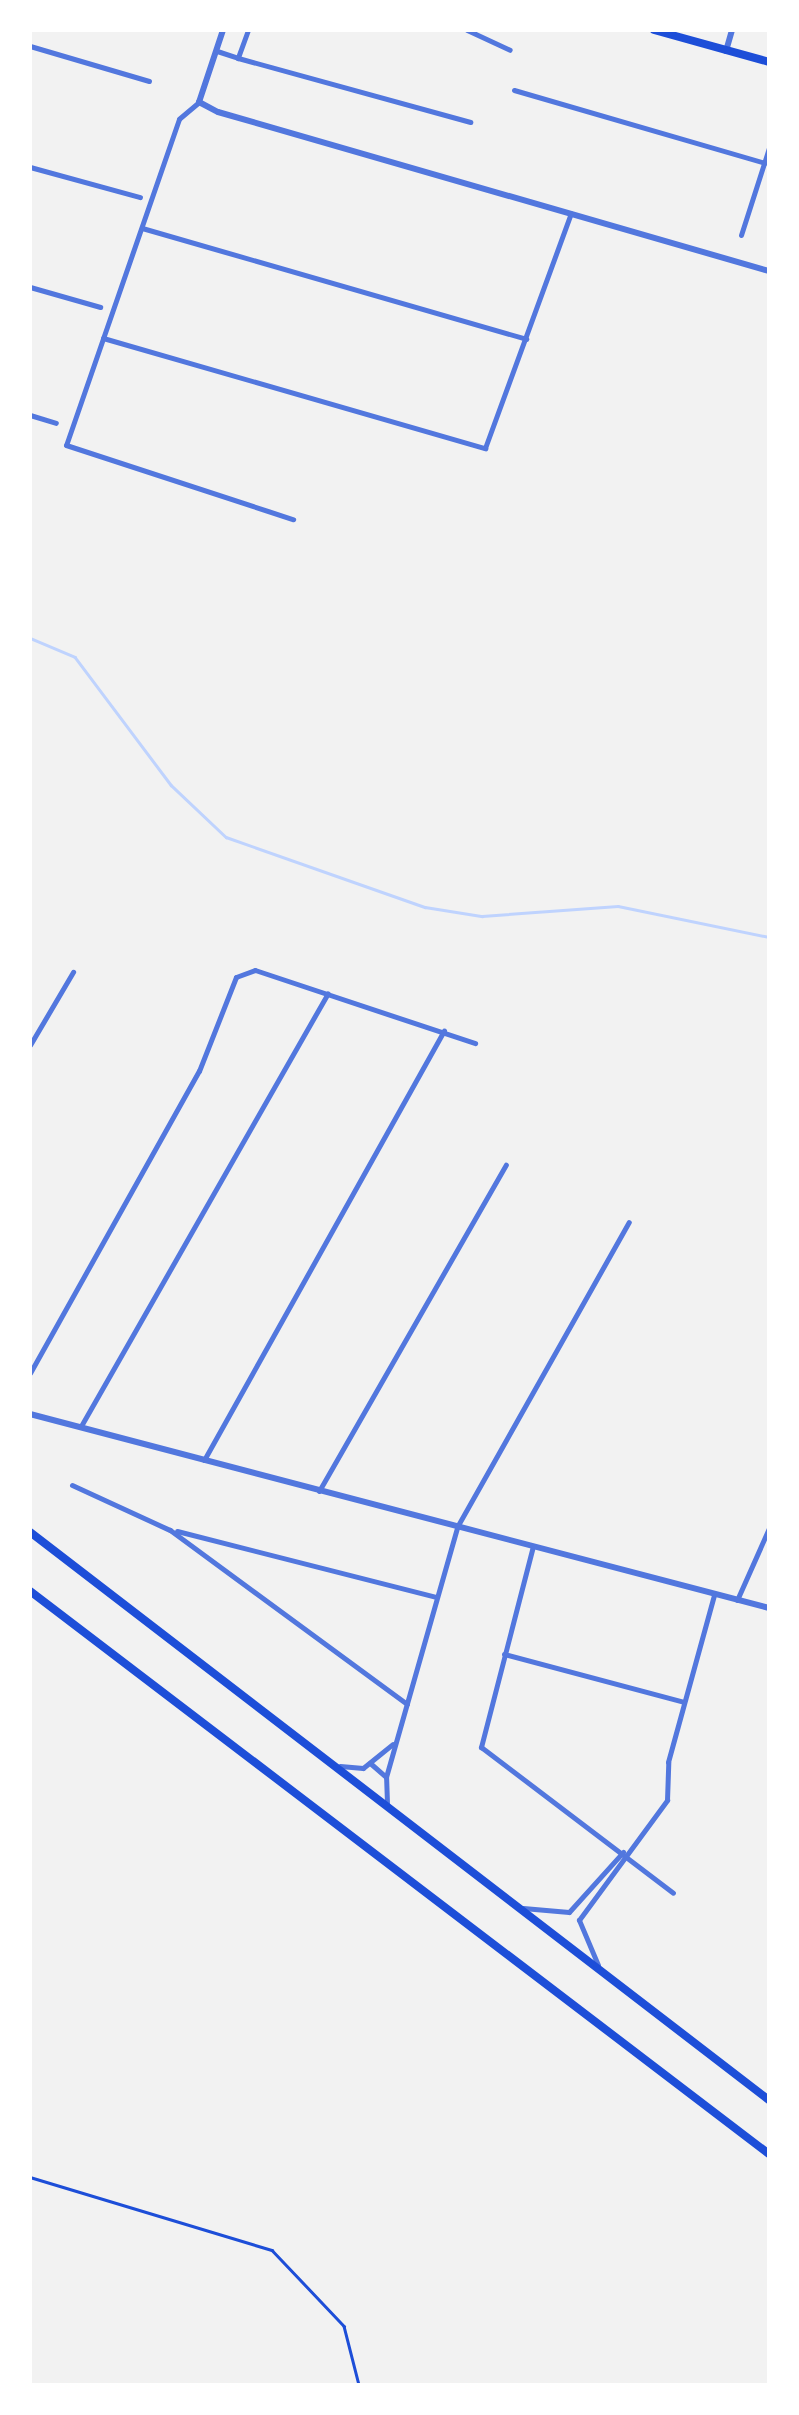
<!DOCTYPE html>
<style>
body{margin:0}
#map{position:relative;width:799px;height:2415px;overflow:hidden;background:#f2f2f2;font-family:"PT Sans",sans-serif}
div>[style]{position:absolute}
.stream>*{height:2.5px;margin:-1.25px;padding:0 1.25px;transform-origin:1.25px;border-radius:1.25px;background:#bfd3fe}
.path>*{height:2.5px;margin:-1.25px;padding:0 1.25px;transform-origin:1.25px;border-radius:1.25px;background:#1d4ed8}
.minor>*{height:5px;margin:-2.5px;padding:0 2.5px;transform-origin:2.5px;border-radius:2.5px;background:#5277de}
.tertiary>*{height:6px;margin:-3px;padding:0 3px;transform-origin:3px;border-radius:3px;background:#5277de}
.secondary>*{height:8px;margin:-4px;padding:0 4px;transform-origin:4px;border-radius:4px;background:#1d4ed8}
.primary>*{height:8px;margin:-4px;padding:0 4px;transform-origin:4px;border-radius:4px;background:#1d4ed8}
span{translate:-50% -50%;white-space:nowrap;text-align:center;line-height:1.15;-webkit-text-stroke:10px #fff;paint-order:stroke}
.frame{position:absolute;inset:0;border:32px solid #fff;pointer-events:none}
</style>
<div id="map">
<div class="stream">
<i style="left:30px;top:638px;width:49px;rotate:22.9deg"></i>
<i style="left:75px;top:657px;width:160px;rotate:53.1deg"></i>
<i style="left:171px;top:785px;width:76px;rotate:43.4deg"></i>
<i style="left:226px;top:837px;width:211px;rotate:19.4deg"></i>
<i style="left:425px;top:907px;width:58px;rotate:9deg"></i>
<i style="left:482px;top:916px;width:136px;rotate:-4.2deg"></i>
<i style="left:618px;top:906px;width:154px;rotate:11.6deg"></i>
</div>
<div class="path">
<i style="left:30px;top:2177px;width:253px;rotate:16.8deg"></i>
<i style="left:272px;top:2250px;width:105px;rotate:46.5deg"></i>
<i style="left:344px;top:2326px;width:61px;rotate:75.7deg"></i>
</div>
<div class="minor">
<i style="left:248px;top:30px;width:30px;rotate:110deg"></i>
<i style="left:238px;top:58px;width:241px;rotate:15.4deg"></i>
<i style="left:467px;top:30px;width:47px;rotate:24.9deg"></i>
<i style="left:30px;top:46px;width:124px;rotate:16.4deg"></i>
<i style="left:217px;top:51px;width:22px;rotate:18deg"></i>
<i style="left:514px;top:90px;width:261px;rotate:16.2deg"></i>
<i style="left:199px;top:102px;width:26px;rotate:140deg"></i>
<i style="left:179px;top:119px;width:345px;rotate:109.1deg"></i>
<i style="left:66px;top:445px;width:239px;rotate:18.1deg"></i>
<i style="left:30px;top:167px;width:114px;rotate:15.3deg"></i>
<i style="left:142px;top:228px;width:400px;rotate:16.1deg"></i>
<i style="left:741px;top:235px;width:91px;rotate:-72.2deg"></i>
<i style="left:30px;top:287px;width:73px;rotate:15.9deg"></i>
<i style="left:103px;top:338px;width:398px;rotate:16.1deg"></i>
<i style="left:485px;top:448px;width:250px;rotate:-69.9deg"></i>
<i style="left:30px;top:415px;width:27px;rotate:17deg"></i>
<i style="left:30px;top:1045px;width:85px;rotate:-59.5deg"></i>
<i style="left:30px;top:1373px;width:346px;rotate:-60.8deg"></i>
<i style="left:199px;top:1071px;width:101px;rotate:-68.5deg"></i>
<i style="left:236px;top:977px;width:20px;rotate:-20deg"></i>
<i style="left:255px;top:970px;width:232px;rotate:18.4deg"></i>
<i style="left:81px;top:1426px;width:498px;rotate:-60.3deg"></i>
<i style="left:204px;top:1460px;width:492px;rotate:-60.8deg"></i>
<i style="left:72px;top:1485px;width:108px;rotate:24.7deg"></i>
<i style="left:170px;top:1530px;width:294px;rotate:36.3deg"></i>
<i style="left:319px;top:1491px;width:376px;rotate:-60.2deg"></i>
<i style="left:177px;top:1531px;width:266px;rotate:14.3deg"></i>
<i style="left:533px;top:1546px;width:208px;rotate:104.5deg"></i>
<i style="left:481px;top:1747px;width:241px;rotate:37.2deg"></i>
<i style="left:737px;top:1600px;width:79px;rotate:-66deg"></i>
<i style="left:504px;top:1654px;width:186px;rotate:14.9deg"></i>
<i style="left:370px;top:1763px;width:21px;rotate:41deg"></i>
<i style="left:340px;top:1766px;width:23px;rotate:5deg"></i>
<i style="left:363px;top:1768px;width:38px;rotate:-39deg"></i>
<i style="left:387px;top:1803px;width:26px;rotate:-92deg"></i>
<i style="left:386px;top:1777px;width:260px;rotate:-74.1deg"></i>
<i style="left:457px;top:1527px;width:350px;rotate:-60.6deg"></i>
<i style="left:523px;top:1908px;width:46px;rotate:5deg"></i>
<i style="left:569px;top:1912px;width:81px;rotate:-48deg"></i>
<i style="left:598px;top:1965px;width:49px;rotate:-112.9deg"></i>
<i style="left:579px;top:1920px;width:149px;rotate:-53.7deg"></i>
<i style="left:667px;top:1800px;width:38px;rotate:-88deg"></i>
<i style="left:668px;top:1762px;width:173px;rotate:-74.6deg"></i>
</div>
<div class="tertiary">
<i style="left:223px;top:30px;width:76px;rotate:108.4deg"></i>
<i style="left:199px;top:102px;width:21px;rotate:28deg"></i>
<i style="left:218px;top:112px;width:573px;rotate:16.1deg"></i>
<i style="left:726px;top:51px;width:22px;rotate:-74deg"></i>
<i style="left:30px;top:1414px;width:764px;rotate:14.71deg"></i>
</div>
<div class="secondary">
<i style="left:654px;top:30px;width:119px;rotate:15.5deg"></i>
</div>
<div class="primary">
<i style="left:30px;top:1532px;width:932px;rotate:37.55deg"></i>
<i style="left:30px;top:1591px;width:929px;rotate:37.3deg"></i>
</div>
<div class="frame"></div>
</div>
